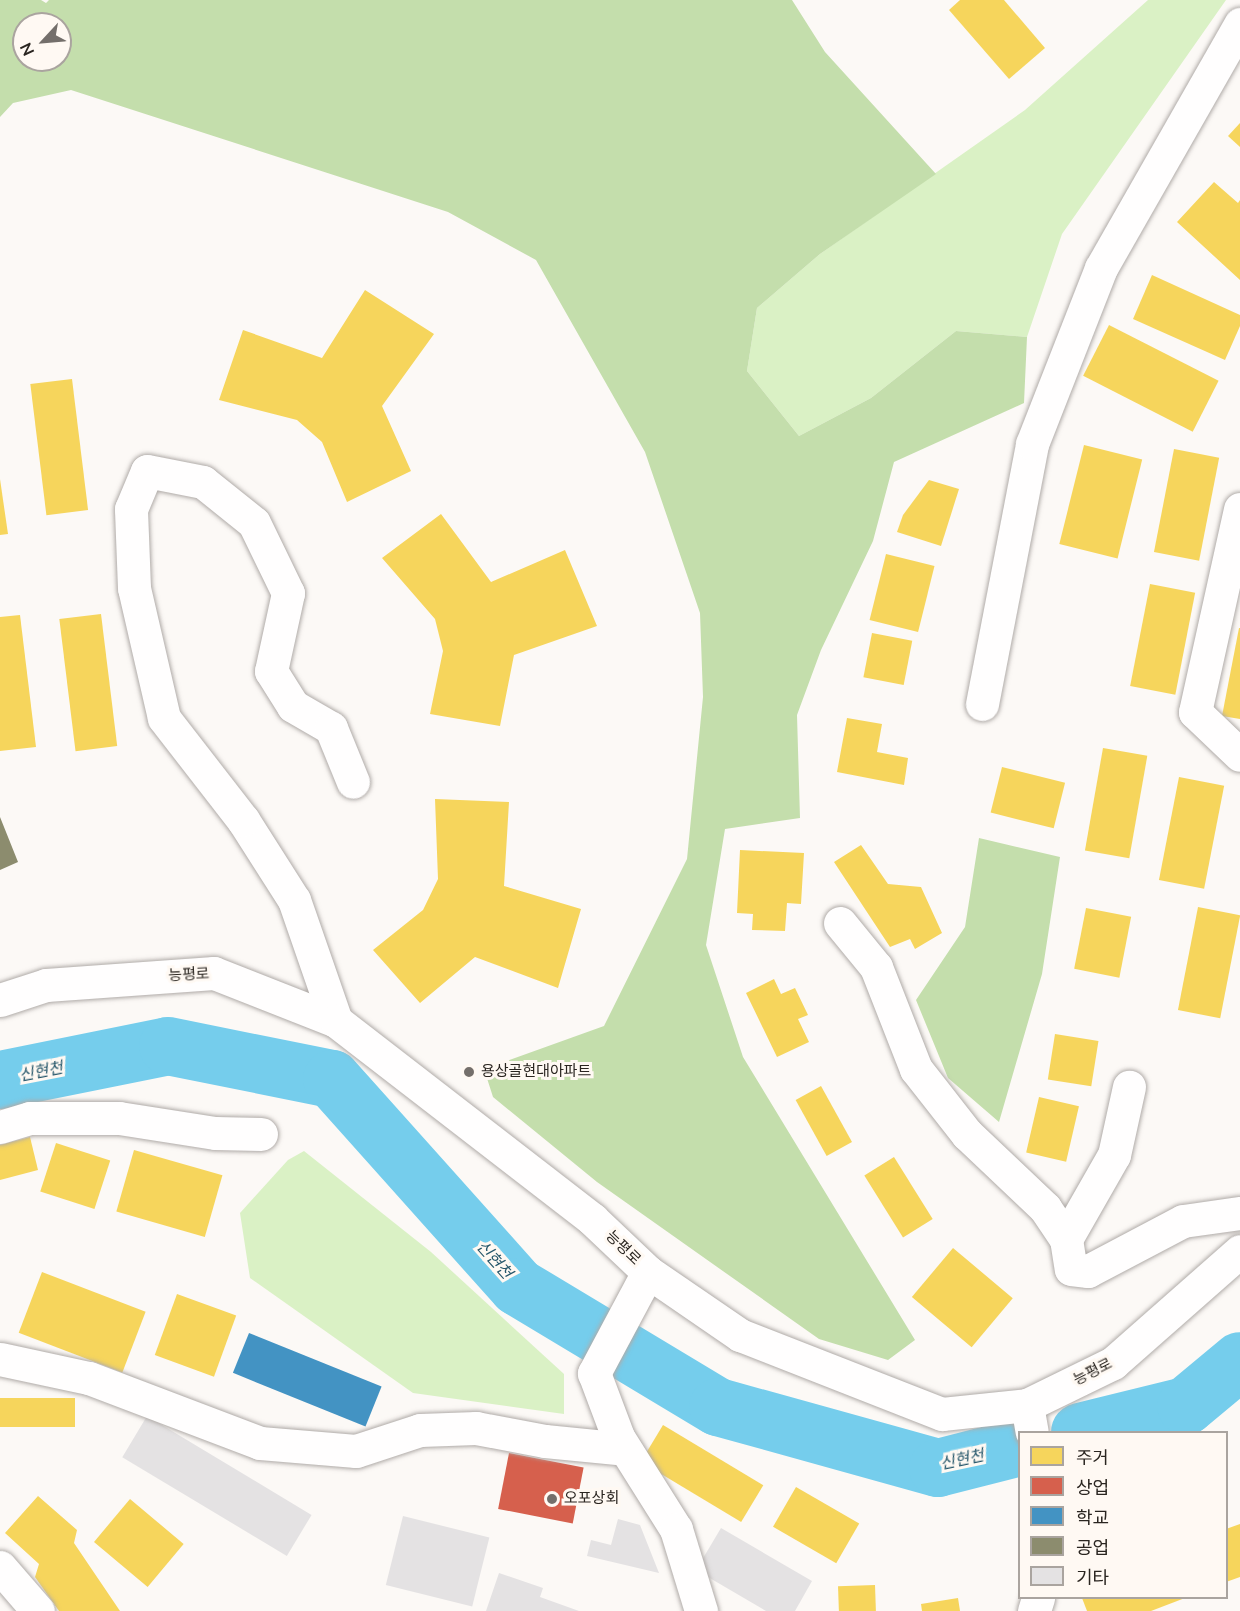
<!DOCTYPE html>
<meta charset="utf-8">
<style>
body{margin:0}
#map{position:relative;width:1240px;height:1611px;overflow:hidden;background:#fcf9f6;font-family:"Nunito Sans","Noto Sans KR",sans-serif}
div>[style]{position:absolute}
.green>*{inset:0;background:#daf1c5}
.forest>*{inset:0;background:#c4deac}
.homes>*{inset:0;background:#f6d55c;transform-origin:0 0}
.shops>*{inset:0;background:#d6604d;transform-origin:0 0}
.schools>*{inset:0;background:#4393c3;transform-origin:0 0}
.industry>*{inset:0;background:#8c8c6e}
.river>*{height:58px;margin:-29px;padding:0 29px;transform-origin:29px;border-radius:29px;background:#75cdec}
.building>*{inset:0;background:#e4e2e3;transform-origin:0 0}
.roads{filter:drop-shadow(0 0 2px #b0aba8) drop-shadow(0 0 2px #b0aba8)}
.minor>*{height:33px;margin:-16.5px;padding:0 16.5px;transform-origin:16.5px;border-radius:16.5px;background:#fffefe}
.major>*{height:33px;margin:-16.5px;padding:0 16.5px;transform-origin:16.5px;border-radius:16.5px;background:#fffefe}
.dots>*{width:16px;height:16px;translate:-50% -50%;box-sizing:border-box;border:3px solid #fff9f3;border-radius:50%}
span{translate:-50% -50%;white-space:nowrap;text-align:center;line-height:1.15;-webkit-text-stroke:6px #fff9f3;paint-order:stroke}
.street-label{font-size:15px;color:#2a2520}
.poi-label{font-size:15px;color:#2a2520}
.left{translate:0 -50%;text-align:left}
.water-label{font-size:16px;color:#25566a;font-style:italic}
.legend{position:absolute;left:1018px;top:1431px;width:210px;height:168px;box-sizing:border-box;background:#fff9f3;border:2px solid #aaa49f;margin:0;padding:8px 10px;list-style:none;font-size:18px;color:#2a2520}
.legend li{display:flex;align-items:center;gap:12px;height:30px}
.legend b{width:30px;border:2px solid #aaa49f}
.north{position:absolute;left:12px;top:12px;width:60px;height:60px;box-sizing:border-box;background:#fff9f3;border:2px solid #aaa49f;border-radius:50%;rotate:244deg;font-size:16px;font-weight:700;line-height:24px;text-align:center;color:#2a2520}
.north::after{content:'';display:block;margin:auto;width:21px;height:27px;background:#746f6b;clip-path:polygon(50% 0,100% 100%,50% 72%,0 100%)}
</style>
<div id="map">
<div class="green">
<i style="clip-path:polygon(1148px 0,1226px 0,1062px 234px,1027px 337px,956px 331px,871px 398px,799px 436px,747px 371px,757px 308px,820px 254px,1025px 110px)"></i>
<i style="clip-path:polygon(304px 1151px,431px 1252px,564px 1374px,564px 1414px,413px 1393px,250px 1278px,240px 1213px,288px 1160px)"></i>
</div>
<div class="forest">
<i style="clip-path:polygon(evenodd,0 0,41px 0,46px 3px,49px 0,792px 0,825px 52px,936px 174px,820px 254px,757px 308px,747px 371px,799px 436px,871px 398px,956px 331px,1027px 337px,1024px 403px,894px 462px,873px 541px,821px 650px,797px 715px,800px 818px,725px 829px,706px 945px,743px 1057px,915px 1340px,888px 1360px,819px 1339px,597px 1182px,493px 1097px,484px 1069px,604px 1026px,687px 859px,703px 697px,700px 613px,645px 452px,536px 260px,448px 212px,71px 90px,13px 103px,0 117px,0 0,24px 24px,60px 24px,60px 60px,24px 60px,24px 24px)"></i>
<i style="clip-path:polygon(979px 838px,1060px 857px,1042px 974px,999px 1122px,948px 1078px,916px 1000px,965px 927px)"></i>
</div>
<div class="homes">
<i style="clip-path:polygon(960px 0,1004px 0,1045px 48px,1009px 79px,949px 10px)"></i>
<i style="clip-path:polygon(1240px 123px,1240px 147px,1228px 136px)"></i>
<i style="clip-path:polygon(1214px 182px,1238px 203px,1240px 200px,1240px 280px,1177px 222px)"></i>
<i style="clip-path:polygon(1152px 275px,1240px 315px,1240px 326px,1225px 360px,1133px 319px)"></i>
<i style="clip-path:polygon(365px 290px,434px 334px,382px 406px,411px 471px,347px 502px,322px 442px,297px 420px,219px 400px,243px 330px,322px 358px)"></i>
<i style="left:1109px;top:325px;width:123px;height:57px;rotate:27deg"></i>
<i style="left:72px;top:379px;width:132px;height:42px;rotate:83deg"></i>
<i style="left:1084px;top:445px;width:60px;height:102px;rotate:14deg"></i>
<i style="left:1174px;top:449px;width:46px;height:105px;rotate:11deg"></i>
<i style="clip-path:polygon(0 479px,8px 534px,0 535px)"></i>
<i style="clip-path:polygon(929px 480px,959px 489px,941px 546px,897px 532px,903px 515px)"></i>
<i style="clip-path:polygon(441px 514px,491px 582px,565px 550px,597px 626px,514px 655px,500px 726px,430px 714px,443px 651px,435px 619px,382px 558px)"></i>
<i style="left:886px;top:554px;width:50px;height:68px;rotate:14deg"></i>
<i style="left:1150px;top:584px;width:46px;height:104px;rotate:11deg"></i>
<i style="left:101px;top:614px;width:133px;height:42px;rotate:83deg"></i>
<i style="clip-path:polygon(20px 615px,36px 747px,0 751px,0 617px)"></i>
<i style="clip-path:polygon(1239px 628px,1240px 628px,1240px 719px,1222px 716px)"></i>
<i style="left:872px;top:633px;width:41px;height:45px;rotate:11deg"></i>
<i style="clip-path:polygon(847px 718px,882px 724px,877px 752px,908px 758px,904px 785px,837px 772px)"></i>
<i style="left:1103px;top:748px;width:45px;height:104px;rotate:10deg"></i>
<i style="left:1002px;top:767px;width:65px;height:47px;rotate:14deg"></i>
<i style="left:1179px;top:777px;width:46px;height:105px;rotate:11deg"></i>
<i style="clip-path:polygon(435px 799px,509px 802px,504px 886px,581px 909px,558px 988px,475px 957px,420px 1003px,373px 950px,423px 910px,438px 879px)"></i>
<i style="clip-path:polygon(861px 845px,888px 884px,921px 887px,942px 933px,915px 949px,910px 939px,890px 947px,834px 862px)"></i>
<i style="clip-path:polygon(740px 850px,804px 853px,801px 904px,787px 903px,785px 931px,752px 930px,753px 914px,737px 913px)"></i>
<i style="left:1198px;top:907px;width:43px;height:105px;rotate:11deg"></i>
<i style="left:1086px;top:908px;width:46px;height:62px;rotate:11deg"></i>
<i style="clip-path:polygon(774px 979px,781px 994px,795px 988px,808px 1015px,798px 1019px,809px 1042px,777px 1057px,746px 993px)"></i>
<i style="left:1055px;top:1034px;width:44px;height:46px;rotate:9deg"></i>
<i style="left:821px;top:1086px;width:64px;height:29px;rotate:61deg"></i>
<i style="left:1039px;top:1097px;width:41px;height:57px;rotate:13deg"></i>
<i style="clip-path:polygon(30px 1137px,38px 1170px,0 1180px,0 1145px)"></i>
<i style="left:56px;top:1143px;width:57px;height:51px;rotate:18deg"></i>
<i style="left:134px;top:1150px;width:92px;height:64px;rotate:16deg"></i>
<i style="left:894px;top:1157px;width:73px;height:35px;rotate:58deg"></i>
<i style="left:953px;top:1248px;width:78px;height:64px;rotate:40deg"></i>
<i style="left:42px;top:1272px;width:111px;height:65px;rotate:21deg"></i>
<i style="left:177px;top:1294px;width:63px;height:65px;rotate:20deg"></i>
<i style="left:75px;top:1398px;width:29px;height:75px;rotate:90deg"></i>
<i style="left:663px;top:1425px;width:117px;height:43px;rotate:31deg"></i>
<i style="left:796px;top:1487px;width:73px;height:46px;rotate:30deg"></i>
<i style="clip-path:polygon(38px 1496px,77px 1530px,74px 1543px,120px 1611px,59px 1611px,35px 1577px,39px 1564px,5px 1533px)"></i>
<i style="left:130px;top:1499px;width:70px;height:56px;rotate:40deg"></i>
<i style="clip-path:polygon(1240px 1524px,1240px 1577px,1226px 1582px,1226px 1529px)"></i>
<i style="left:875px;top:1585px;width:26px;height:37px;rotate:88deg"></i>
<i style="clip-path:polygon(958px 1598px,960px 1611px,922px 1611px,921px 1604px)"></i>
<i style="clip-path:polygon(1082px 1598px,1185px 1598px,1151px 1611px,1087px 1611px)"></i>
</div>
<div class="shops">
<i style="left:509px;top:1453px;width:76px;height:57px;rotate:11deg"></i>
</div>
<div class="schools">
<i style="left:249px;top:1333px;width:143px;height:43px;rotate:22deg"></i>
</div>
<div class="industry">
<i style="clip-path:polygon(0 817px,18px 862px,0 870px)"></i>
</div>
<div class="river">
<i style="left:0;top:1080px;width:171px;rotate:-11.4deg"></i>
<i style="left:168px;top:1046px;width:167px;rotate:11.4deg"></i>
<i style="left:332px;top:1079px;width:279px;rotate:48.2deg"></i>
<i style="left:518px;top:1287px;width:233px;rotate:31deg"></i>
<i style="left:718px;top:1407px;width:228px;rotate:15.5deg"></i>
<i style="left:938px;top:1468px;width:85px;rotate:-14.4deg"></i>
<i style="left:1080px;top:1432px;width:109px;rotate:-13.8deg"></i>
<i style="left:1186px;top:1406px;width:70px;rotate:-39.8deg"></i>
</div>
<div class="building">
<i style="left:147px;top:1416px;width:192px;height:48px;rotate:31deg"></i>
<i style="left:403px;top:1516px;width:89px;height:71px;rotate:14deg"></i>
<i style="clip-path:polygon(618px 1519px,640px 1525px,659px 1573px,587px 1556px,591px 1540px,611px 1545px)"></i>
<i style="clip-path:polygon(721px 1528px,812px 1581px,795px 1611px,766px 1611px,696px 1570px)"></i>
<i style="clip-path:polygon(499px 1573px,543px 1588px,540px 1597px,579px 1611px,486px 1611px)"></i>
</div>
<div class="roads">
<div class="minor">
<i style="left:1240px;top:509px;width:208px;rotate:102.5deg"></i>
<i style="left:1195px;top:712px;width:62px;rotate:43.7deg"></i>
<i style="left:982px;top:704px;width:265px;rotate:-79.1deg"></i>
<i style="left:1032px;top:444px;width:189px;rotate:-68.6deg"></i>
<i style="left:1101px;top:268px;width:281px;rotate:-60.3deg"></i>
<i style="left:840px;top:923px;width:57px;rotate:50.7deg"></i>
<i style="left:876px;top:967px;width:110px;rotate:68.6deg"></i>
<i style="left:916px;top:1069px;width:83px;rotate:51.9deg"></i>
<i style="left:967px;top:1134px;width:108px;rotate:43.5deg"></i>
<i style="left:1045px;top:1208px;width:37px;rotate:56deg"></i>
<i style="left:1066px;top:1239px;width:30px;rotate:81deg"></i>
<i style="left:1071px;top:1269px;width:17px;rotate:7deg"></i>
<i style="left:1088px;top:1271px;width:107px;rotate:-27.8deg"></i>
<i style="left:1183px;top:1221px;width:58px;rotate:-8deg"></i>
<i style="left:336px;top:1021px;width:128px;rotate:-109.1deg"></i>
<i style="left:294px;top:900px;width:95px;rotate:-122.5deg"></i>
<i style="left:243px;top:820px;width:129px;rotate:-127.8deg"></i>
<i style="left:164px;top:718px;width:133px;rotate:-103deg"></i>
<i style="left:134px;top:588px;width:79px;rotate:-92.2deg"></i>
<i style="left:131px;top:509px;width:41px;rotate:-67.2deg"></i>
<i style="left:147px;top:471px;width:57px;rotate:11.1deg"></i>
<i style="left:203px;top:482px;width:65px;rotate:38.8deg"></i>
<i style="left:254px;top:523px;width:78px;rotate:64.1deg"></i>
<i style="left:288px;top:593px;width:80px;rotate:102.3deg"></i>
<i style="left:271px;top:671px;width:41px;rotate:57.8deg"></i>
<i style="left:293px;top:706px;width:44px;rotate:30.1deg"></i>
<i style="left:331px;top:728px;width:58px;rotate:67.8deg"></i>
<i style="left:0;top:1127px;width:31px;rotate:-17deg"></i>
<i style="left:30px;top:1118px;width:89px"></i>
<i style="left:119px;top:1118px;width:97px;rotate:8.9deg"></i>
<i style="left:215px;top:1133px;width:46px;rotate:1.2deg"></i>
<i style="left:1066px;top:1239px;width:97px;rotate:-60.3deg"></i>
<i style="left:1114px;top:1155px;width:70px;rotate:-77.6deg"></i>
<i style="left:648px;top:1272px;width:115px;rotate:118.1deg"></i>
<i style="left:594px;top:1373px;width:68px;rotate:69.4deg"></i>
<i style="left:618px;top:1437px;width:109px;rotate:57.8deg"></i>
<i style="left:676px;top:1529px;width:86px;rotate:73deg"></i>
<i style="left:0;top:1359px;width:91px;rotate:12.1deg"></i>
<i style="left:89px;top:1378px;width:183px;rotate:20.8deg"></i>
<i style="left:260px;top:1443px;width:96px;rotate:4.8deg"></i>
<i style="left:356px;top:1451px;width:67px;rotate:-18.2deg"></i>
<i style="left:420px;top:1430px;width:56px;rotate:-2deg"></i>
<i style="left:476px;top:1428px;width:70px;rotate:10.7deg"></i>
<i style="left:545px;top:1441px;width:80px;rotate:5.7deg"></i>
<i style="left:1027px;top:1405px;width:27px;rotate:80deg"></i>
<i style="left:0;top:1567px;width:58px;rotate:49.2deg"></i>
<i style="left:1034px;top:1611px;width:14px;rotate:-73deg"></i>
</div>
<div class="major">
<i style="left:0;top:1000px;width:48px;rotate:-18.1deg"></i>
<i style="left:46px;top:985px;width:168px;rotate:-4.1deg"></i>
<i style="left:214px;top:973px;width:131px;rotate:21.5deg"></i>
<i style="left:336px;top:1021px;width:324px;rotate:37.7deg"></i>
<i style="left:592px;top:1219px;width:77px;rotate:43.4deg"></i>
<i style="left:648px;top:1272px;width:112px;rotate:34.4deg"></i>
<i style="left:740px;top:1335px;width:217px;rotate:21.4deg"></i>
<i style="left:942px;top:1414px;width:85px;rotate:-6deg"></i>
<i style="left:1027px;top:1405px;width:96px;rotate:-26deg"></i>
<i style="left:1113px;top:1363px;width:169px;rotate:-41.4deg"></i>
</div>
</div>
<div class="dots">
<i style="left:469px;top:1072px;background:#746f6b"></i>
<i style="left:552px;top:1499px;background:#746f6b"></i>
</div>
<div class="street-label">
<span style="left:189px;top:975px;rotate:-3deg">능평로</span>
<span style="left:623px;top:1248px;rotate:44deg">능평로</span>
<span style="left:1093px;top:1372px;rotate:-27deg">능평로</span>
</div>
<div class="poi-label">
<span class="left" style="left:481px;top:1072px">용상골현대아파트</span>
<span class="left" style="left:564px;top:1499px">오포상회</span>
</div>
<div class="water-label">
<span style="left:41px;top:1072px;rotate:-11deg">신현천</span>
<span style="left:494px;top:1260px;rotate:48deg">신현천</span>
<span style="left:962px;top:1460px;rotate:-12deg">신현천</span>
</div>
<ul class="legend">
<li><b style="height:16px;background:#f6d55c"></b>주거</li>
<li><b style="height:16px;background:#d6604d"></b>상업</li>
<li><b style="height:16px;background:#4393c3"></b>학교</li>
<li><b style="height:16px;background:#8c8c6e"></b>공업</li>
<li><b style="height:16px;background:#e4e2e3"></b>기타</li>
</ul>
<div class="north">N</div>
</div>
